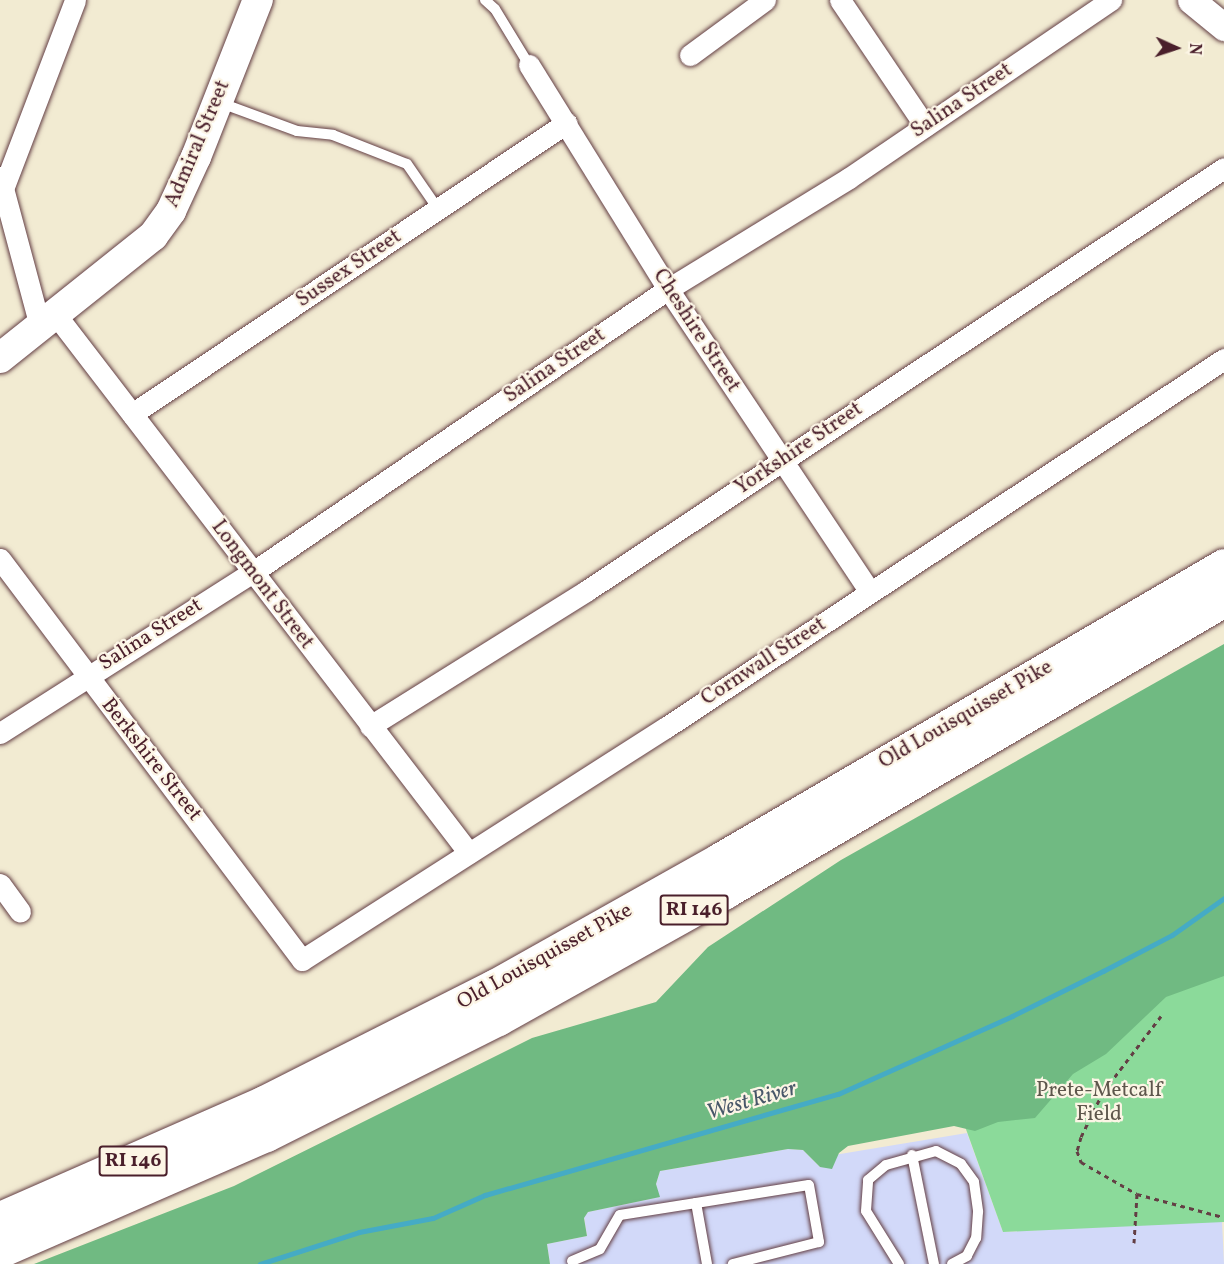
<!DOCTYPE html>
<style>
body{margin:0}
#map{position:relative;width:1224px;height:1264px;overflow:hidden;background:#f2ebd2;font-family:Vollkorn,serif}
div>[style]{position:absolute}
.built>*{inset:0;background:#d2d9f9}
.green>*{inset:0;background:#8bda9a}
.forest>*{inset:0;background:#70ba82}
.stream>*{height:5px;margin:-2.5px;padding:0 2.5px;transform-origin:2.5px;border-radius:2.5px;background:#45abc5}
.path>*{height:3px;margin-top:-1.5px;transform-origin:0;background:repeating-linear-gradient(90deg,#633e44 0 4.5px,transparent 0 9px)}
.roads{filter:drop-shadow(0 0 2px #633e44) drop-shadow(0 0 2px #633e44)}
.service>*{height:10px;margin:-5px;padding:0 5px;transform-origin:5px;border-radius:5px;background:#fff}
.minor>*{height:21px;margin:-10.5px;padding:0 10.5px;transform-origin:10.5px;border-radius:10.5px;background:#fff}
.tertiary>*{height:27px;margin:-13.5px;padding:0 13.5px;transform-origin:13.5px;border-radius:13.5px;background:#fff}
.secondary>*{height:30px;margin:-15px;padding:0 15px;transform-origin:15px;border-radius:15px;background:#fff}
.motorway>*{height:33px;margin:-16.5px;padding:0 16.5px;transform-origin:16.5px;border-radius:16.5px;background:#fff}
span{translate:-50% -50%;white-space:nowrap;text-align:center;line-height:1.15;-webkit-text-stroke:4.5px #fcf5e5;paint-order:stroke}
.shield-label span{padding:2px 4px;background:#fcf5e5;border:2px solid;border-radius:4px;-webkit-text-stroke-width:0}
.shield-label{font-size:20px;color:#4a1f2b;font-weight:700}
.street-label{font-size:21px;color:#4a1f2b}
.park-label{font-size:21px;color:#5e574c}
.water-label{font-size:22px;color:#485769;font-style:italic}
.north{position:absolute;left:1146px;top:18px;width:60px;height:60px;-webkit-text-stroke:4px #fcf5e5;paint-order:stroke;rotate:93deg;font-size:16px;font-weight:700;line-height:24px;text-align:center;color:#4a1f2b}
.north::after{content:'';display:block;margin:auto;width:21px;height:27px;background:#4a1f2b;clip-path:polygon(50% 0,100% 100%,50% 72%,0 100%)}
</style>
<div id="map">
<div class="built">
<i style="clip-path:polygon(967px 1133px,1003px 1232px,1222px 1221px,1224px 1264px,550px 1264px,547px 1244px,587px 1236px,584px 1217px,588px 1212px,659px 1197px,656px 1184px,660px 1171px,788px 1149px,803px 1150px,820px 1167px,828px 1156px)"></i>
</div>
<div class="green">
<i style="clip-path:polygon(1224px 875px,1224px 1222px,1003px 1232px,940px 1057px)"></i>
</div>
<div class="forest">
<i style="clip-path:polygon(1224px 644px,1224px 976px,1166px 997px,1106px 1054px,1073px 1074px,1035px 1118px,998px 1122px,975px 1131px,954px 1126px,848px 1146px,839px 1153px,832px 1169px,820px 1167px,803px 1150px,788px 1149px,660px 1171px,656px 1184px,660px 1197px,588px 1212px,584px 1218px,587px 1236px,547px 1244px,550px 1264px,34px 1264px,234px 1186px,532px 1038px,656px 1002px,708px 947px,841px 860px)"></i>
</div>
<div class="stream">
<i style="left:260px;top:1264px;width:104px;rotate:-17.9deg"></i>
<i style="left:359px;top:1232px;width:75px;rotate:-10.7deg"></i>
<i style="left:433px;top:1218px;width:57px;rotate:-23.9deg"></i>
<i style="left:485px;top:1195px;width:367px;rotate:-16deg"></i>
<i style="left:838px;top:1094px;width:191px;rotate:-24.1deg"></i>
<i style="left:1012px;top:1016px;width:102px;rotate:-26.3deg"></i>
<i style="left:1103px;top:971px;width:78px;rotate:-27.6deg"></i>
<i style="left:1172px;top:935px;width:64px;rotate:-35.4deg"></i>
</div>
<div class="path">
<i style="left:1161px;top:1016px;width:96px;rotate:127.3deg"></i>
<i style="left:1103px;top:1092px;width:50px;rotate:116.1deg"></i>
<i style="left:1081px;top:1137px;width:15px;rotate:106deg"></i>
<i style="left:1077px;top:1151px;width:12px;rotate:70deg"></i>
<i style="left:1081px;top:1162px;width:64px;rotate:29.7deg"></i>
<i style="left:1137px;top:1194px;width:89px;rotate:15deg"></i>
<i style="left:1134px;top:1243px;width:49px;rotate:-86.5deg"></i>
</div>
<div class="roads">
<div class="service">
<i style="left:485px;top:0;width:13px;rotate:42deg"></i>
<i style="left:495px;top:9px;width:66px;rotate:58.7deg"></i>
<i style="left:221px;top:103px;width:81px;rotate:20.2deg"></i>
<i style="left:297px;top:131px;width:36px;rotate:6deg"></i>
<i style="left:333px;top:135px;width:79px;rotate:21.4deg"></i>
<i style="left:407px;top:164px;width:55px;rotate:55.4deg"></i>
<i style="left:912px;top:1155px;width:111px;rotate:78.6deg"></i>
<i style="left:572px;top:1261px;width:30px;rotate:-23deg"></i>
<i style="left:600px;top:1249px;width:39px;rotate:-60deg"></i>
<i style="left:620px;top:1215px;width:77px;rotate:-9deg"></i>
<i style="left:707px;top:1264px;width:62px;rotate:-100.2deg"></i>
<i style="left:696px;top:1203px;width:114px;rotate:-9.1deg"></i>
<i style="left:809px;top:1185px;width:58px;rotate:80deg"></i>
<i style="left:819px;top:1242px;width:89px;rotate:165.7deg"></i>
<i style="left:899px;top:1264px;width:62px;rotate:-121.9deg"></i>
<i style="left:866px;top:1211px;width:31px;rotate:-86deg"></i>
<i style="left:868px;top:1180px;width:23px;rotate:-40deg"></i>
<i style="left:886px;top:1165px;width:52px;rotate:-15.6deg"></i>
<i style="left:936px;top:1151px;width:28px;rotate:27deg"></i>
<i style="left:961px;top:1164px;width:22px;rotate:54deg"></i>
<i style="left:974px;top:1182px;width:30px;rotate:82deg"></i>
<i style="left:978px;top:1212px;width:26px;rotate:94deg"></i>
<i style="left:976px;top:1238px;width:20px;rotate:117deg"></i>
<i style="left:967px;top:1256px;width:17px;rotate:152deg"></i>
</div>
<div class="minor">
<i style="left:840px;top:0;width:152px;rotate:56deg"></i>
<i style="left:690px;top:55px;width:93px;rotate:-36.3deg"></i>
<i style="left:529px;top:65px;width:264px;rotate:58.2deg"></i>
<i style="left:668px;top:289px;width:364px;rotate:56.3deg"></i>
<i style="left:0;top:177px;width:154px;rotate:75deg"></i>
<i style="left:3px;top:189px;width:202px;rotate:-69.1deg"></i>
<i style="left:56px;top:315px;width:678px;rotate:52.49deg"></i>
<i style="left:132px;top:414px;width:523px;rotate:-33.84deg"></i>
<i style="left:0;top:559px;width:502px;rotate:53.02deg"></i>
<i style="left:302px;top:960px;width:431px;rotate:-32.6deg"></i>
<i style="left:665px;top:728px;width:670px;rotate:-33.43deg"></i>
<i style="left:370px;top:726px;width:255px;rotate:-32deg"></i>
<i style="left:586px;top:591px;width:765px;rotate:-33.54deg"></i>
<i style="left:0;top:733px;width:300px;rotate:-32.5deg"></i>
<i style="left:253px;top:572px;width:502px;rotate:-34.29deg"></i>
<i style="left:668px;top:289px;width:212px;rotate:-31.5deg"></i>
<i style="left:849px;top:178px;width:317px;rotate:-34.2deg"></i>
<i style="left:0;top:884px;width:34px;rotate:54deg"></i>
</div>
<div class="tertiary">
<i style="left:1191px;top:0;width:43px;rotate:39.3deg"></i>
</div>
<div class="secondary">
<i style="left:0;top:358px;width:196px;rotate:-38.6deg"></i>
<i style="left:153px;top:236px;width:31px;rotate:-54deg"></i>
<i style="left:171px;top:211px;width:60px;rotate:-65.2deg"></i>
<i style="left:196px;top:157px;width:169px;rotate:-68.5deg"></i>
</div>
<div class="motorway">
<i style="left:0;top:1218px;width:288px;rotate:-23.7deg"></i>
<i style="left:264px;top:1102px;width:258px;rotate:-26.8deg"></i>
<i style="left:494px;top:986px;width:259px;rotate:-29.3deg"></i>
<i style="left:720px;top:859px;width:583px;rotate:-30.26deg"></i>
<i style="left:0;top:1251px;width:290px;rotate:-23.6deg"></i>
<i style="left:266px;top:1135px;width:259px;rotate:-26.6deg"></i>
<i style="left:498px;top:1019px;width:260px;rotate:-29.2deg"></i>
<i style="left:725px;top:892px;width:578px;rotate:-30.33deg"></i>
</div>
</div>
<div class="shield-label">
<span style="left:694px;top:910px">RI 146</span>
<span style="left:133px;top:1161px">RI 146</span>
</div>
<div class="street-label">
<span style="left:962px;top:101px;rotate:-34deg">Salina Street</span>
<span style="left:198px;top:144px;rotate:-67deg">Admiral Street</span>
<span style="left:349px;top:269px;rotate:-34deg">Sussex Street</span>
<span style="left:696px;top:331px;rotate:57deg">Cheshire Street</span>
<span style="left:555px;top:366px;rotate:-34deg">Salina Street</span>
<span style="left:799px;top:449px;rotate:-34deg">Yorkshire Street</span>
<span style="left:262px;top:585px;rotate:53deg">Longmont Street</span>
<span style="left:151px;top:635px;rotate:-32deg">Salina Street</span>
<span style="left:764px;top:662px;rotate:-33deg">Cornwall Street</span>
<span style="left:966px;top:715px;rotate:-30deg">Old Louisquisset Pike</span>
<span style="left:151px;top:760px;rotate:52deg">Berkshire Street</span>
<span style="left:545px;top:957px;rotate:-29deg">Old Louisquisset Pike</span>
</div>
<div class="park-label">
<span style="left:1099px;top:1103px">Prete-Metcalf<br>Field</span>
</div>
<div class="water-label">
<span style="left:752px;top:1101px;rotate:-16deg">West River</span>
</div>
<div class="north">N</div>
</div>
